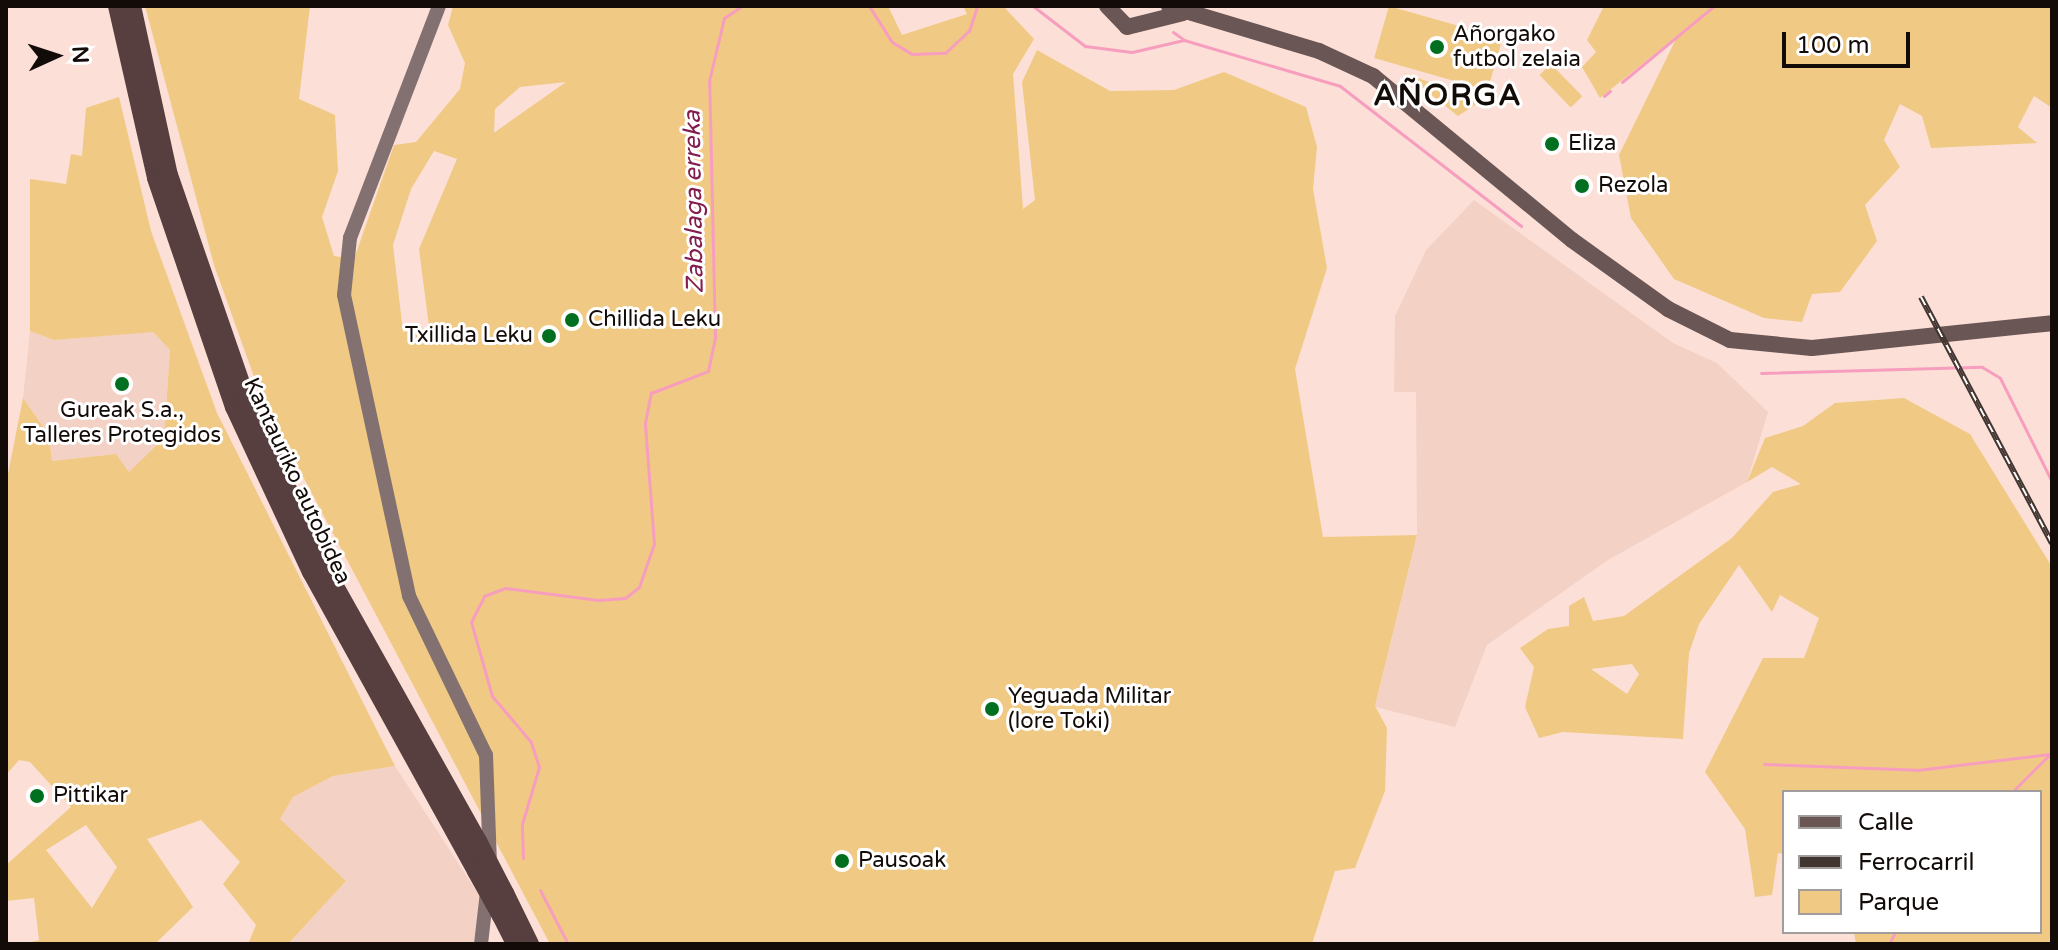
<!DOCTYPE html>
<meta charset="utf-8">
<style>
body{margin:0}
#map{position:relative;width:2058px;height:950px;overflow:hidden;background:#fce0d7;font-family:"Varela Round",sans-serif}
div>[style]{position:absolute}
.built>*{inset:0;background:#f4d1c5}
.green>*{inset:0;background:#f0c984;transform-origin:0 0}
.stream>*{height:3px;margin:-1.5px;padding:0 1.5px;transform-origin:1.5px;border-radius:1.5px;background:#f79ebf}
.secondary>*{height:14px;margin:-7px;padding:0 7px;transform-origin:7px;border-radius:7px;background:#837171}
.primary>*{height:16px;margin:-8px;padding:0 8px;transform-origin:8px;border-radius:8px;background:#6b5656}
.motorway>*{height:18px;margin:-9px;padding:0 9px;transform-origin:9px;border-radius:9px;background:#573f3f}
.rail>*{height:6px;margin-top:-3px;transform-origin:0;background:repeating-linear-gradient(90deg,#fff 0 9px,#413531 0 18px);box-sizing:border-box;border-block:2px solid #413531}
.motorway-bridge>*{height:18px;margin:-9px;padding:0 9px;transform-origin:9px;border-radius:9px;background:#573f3f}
.dots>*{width:22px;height:22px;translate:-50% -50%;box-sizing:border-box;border:4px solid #fff;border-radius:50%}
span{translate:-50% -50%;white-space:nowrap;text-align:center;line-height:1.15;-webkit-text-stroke:6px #fff;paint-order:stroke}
.poi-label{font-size:22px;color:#130b08}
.left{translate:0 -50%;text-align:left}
.right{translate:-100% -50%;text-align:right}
.street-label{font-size:22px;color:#130b08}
.water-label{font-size:24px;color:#821d4e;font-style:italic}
.district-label{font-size:30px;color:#130b08;font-weight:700;letter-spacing:2px}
.frame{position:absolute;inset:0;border:8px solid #130b08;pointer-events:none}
.legend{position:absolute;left:1782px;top:790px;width:260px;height:144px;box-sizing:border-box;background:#fff;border:2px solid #a19d9c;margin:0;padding:10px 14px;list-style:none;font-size:24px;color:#130b08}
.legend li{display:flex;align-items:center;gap:16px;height:40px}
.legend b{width:40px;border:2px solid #a19d9c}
.north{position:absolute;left:16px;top:16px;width:80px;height:80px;-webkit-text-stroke:6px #fff;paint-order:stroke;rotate:87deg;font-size:22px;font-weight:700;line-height:32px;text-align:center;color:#130b08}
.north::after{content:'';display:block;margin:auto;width:28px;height:36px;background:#130b08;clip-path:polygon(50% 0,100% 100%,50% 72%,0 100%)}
.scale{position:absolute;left:1782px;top:32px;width:128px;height:36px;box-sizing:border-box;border:4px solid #130b08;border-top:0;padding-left:10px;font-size:24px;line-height:28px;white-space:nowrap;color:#130b08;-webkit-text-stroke:6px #fff;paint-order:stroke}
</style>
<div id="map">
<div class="built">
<i style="clip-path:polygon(1474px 200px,1673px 343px,1717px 363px,1768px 412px,1747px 482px,1608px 560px,1487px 645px,1455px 727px,1375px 707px,1417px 535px,1416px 392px,1394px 392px,1395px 316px,1426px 250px)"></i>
<i style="clip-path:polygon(30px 331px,54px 340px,152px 331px,170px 350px,164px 439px,129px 472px,116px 454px,52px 461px,49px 435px,23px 398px)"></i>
<i style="clip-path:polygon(395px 766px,479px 895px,474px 944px,288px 944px,346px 881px,279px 819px,293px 797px,333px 776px)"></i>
</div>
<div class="green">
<i style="clip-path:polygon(evenodd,145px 6px,310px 6px,299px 99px,335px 115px,338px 171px,322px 217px,334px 256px,354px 259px,394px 145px,416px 142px,460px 89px,465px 63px,448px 25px,453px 6px,888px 6px,902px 35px,967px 14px,963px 6px,1003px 6px,1034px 39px,1013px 74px,1023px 209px,1035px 200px,1022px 82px,1037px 50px,1110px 91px,1174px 90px,1224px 72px,1306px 107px,1317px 147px,1313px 189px,1327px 268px,1295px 369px,1323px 537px,1417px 535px,1375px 706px,1387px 728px,1385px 791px,1355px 868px,1335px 871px,1312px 944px,550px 944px,262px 399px,214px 265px,145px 6px,566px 82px,495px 132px,494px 132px,495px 109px,520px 87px,566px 82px,145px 6px,434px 151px,457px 159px,419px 249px,429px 327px,403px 332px,393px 245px,411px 189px,434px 151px)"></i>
<i style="left:1389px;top:6px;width:118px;height:54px;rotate:16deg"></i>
<i style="clip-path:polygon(1604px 6px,2052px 6px,2052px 108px,2034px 96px,2018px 127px,2037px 143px,1931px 148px,1922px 116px,1900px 104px,1884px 140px,1900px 167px,1865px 205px,1877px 241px,1840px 292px,1812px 294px,1802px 322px,1764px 318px,1674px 279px,1631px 218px,1619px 155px,1678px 35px,1600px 98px,1582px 67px,1596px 52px,1587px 40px)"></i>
<i style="left:1551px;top:64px;width:45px;height:16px;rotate:46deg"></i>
<i style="clip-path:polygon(1404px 73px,1474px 98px,1478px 103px,1458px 116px)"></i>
<i style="clip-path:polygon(evenodd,119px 97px,151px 231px,217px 413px,395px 766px,333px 776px,293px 797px,280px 819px,346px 881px,288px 944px,248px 944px,256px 925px,223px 884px,240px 862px,201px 820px,147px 839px,193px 907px,155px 944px,24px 944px,39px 940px,34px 898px,6px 901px,6px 865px,71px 807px,30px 762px,19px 760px,6px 775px,6px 484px,23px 398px,49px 435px,52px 461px,116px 454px,129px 472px,164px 438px,170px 350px,153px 332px,54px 340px,30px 331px,30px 179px,66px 184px,71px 154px,82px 156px,86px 108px,119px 97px,86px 825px,117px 867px,92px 908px,46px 850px,86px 825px)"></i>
<i style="clip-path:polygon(evenodd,1904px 398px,1970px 434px,2052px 567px,2052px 944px,1856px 944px,1854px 932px,2040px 932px,2040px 792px,1784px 792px,1784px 854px,1778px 853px,1772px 895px,1755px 897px,1745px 829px,1705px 772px,1763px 658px,1804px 658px,1819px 618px,1780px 595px,1772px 612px,1739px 565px,1699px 624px,1689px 653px,1683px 739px,1563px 732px,1539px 738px,1525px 707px,1534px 667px,1520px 648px,1548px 629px,1569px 626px,1569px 606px,1584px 597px,1593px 621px,1624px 616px,1732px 538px,1773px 492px,1801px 484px,1772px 467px,1747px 482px,1765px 438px,1803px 426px,1835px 403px,1904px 398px,1632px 664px,1639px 674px,1627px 694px,1591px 669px,1632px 664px)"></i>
</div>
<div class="stream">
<i style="left:869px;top:6px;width:43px;rotate:57.4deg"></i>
<i style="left:892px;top:42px;width:23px;rotate:31deg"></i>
<i style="left:912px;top:54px;width:33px;rotate:-2deg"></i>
<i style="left:945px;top:53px;width:33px;rotate:-43deg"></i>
<i style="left:969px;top:31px;width:26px;rotate:-72deg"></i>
<i style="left:1033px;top:6px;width:66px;rotate:37.6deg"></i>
<i style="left:1085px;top:46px;width:47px;rotate:7.3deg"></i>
<i style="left:1132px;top:52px;width:53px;rotate:-13deg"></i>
<i style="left:1184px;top:40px;width:163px;rotate:16.4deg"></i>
<i style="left:1340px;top:86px;width:229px;rotate:37.7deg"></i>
<i style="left:1173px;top:32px;width:12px;rotate:35deg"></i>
<i style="left:1622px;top:82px;width:119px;rotate:-39.6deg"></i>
<i style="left:1604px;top:96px;width:8px;rotate:-40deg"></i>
<i style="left:1761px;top:373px;width:221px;rotate:-1.6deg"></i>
<i style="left:1982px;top:367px;width:21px;rotate:31deg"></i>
<i style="left:2000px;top:378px;width:116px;rotate:63.4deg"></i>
<i style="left:1764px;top:764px;width:153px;rotate:2.2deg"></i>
<i style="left:1917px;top:770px;width:133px;rotate:-6.9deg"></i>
<i style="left:2012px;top:792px;width:57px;rotate:-45deg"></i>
<i style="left:523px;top:858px;width:34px;rotate:-92deg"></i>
<i style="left:522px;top:824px;width:59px;rotate:-73.4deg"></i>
<i style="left:539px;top:767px;width:26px;rotate:-108deg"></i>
<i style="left:531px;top:742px;width:60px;rotate:-130.3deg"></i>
<i style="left:492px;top:696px;width:77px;rotate:-105.8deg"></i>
<i style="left:471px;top:622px;width:29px;rotate:-63deg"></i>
<i style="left:484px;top:596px;width:22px;rotate:-21deg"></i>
<i style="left:505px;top:588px;width:94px;rotate:7.4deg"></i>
<i style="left:598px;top:600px;width:27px;rotate:-4deg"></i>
<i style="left:625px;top:598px;width:18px;rotate:-38deg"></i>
<i style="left:639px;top:587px;width:46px;rotate:-70.8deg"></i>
<i style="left:654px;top:544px;width:121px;rotate:-94.3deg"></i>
<i style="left:645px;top:423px;width:31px;rotate:-79deg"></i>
<i style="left:651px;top:393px;width:61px;rotate:-21.1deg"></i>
<i style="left:708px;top:371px;width:35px;rotate:-78deg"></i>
<i style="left:715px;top:337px;width:256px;rotate:-91.3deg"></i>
<i style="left:709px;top:81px;width:65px;rotate:-76.6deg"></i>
<i style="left:724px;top:18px;width:22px;rotate:-34deg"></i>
<i style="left:540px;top:890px;width:61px;rotate:62.6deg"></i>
<i style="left:1889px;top:944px;width:13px;rotate:-63deg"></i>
</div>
<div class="secondary">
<i style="left:439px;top:6px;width:248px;rotate:111deg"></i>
<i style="left:350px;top:238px;width:57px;rotate:96deg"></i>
<i style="left:344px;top:295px;width:308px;rotate:77.8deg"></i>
<i style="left:409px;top:596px;width:177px;rotate:64.2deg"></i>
<i style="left:486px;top:755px;width:107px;rotate:87.9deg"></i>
<i style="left:481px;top:944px;width:53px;rotate:-83.5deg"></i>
</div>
<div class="primary">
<i style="left:1107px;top:6px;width:29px;rotate:46deg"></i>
<i style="left:1127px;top:27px;width:58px;rotate:-14deg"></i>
<i style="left:1169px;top:6px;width:157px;rotate:16.7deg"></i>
<i style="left:1319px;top:51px;width:60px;rotate:24.8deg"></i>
<i style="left:1373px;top:76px;width:258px;rotate:39.5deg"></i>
<i style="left:1572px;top:240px;width:118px;rotate:35.7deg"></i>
<i style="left:1668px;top:309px;width:69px;rotate:26.6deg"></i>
<i style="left:1730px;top:340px;width:82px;rotate:5.6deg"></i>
<i style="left:1812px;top:348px;width:241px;rotate:-5.9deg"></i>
</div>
<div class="motorway">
<i style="left:117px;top:6px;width:176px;rotate:77.2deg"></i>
<i style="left:156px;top:178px;width:242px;rotate:71.2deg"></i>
<i style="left:234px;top:407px;width:182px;rotate:65deg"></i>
<i style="left:311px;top:572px;width:342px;rotate:61.1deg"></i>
<i style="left:132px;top:6px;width:173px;rotate:77.7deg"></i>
<i style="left:169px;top:175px;width:238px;rotate:70.9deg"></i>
<i style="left:247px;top:400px;width:182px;rotate:65.3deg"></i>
<i style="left:323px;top:565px;width:317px;rotate:60.7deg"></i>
<i style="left:505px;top:893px;width:57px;rotate:63.9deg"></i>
<i style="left:501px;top:916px;width:31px;rotate:63deg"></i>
</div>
<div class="rail">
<i style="left:1921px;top:297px;width:279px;rotate:62deg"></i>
</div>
<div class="motorway-bridge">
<i style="left:478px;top:841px;width:59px;rotate:62.6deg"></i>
<i style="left:476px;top:871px;width:51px;rotate:60.9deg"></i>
</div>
<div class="dots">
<i style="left:1437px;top:47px;background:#016f20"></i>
<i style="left:1552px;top:144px;background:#016f20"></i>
<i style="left:1582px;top:186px;background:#016f20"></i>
<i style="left:572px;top:320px;background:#016f20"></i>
<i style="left:549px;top:336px;background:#016f20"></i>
<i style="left:122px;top:384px;background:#016f20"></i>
<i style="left:992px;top:709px;background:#016f20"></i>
<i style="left:37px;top:796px;background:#016f20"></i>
<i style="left:842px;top:861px;background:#016f20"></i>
</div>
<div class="poi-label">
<span class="left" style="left:1453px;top:47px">Añorgako<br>futbol zelaia</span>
<span class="left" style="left:1568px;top:144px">Eliza</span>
<span class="left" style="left:1598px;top:186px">Rezola</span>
<span class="left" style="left:588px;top:320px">Chillida Leku</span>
<span class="right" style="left:533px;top:336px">Txillida Leku</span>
<span style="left:122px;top:423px">Gureak S.a.,<br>Talleres Protegidos</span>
<span class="left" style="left:1008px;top:709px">Yeguada Militar<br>(lore Toki)</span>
<span class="left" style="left:53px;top:796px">Pittikar</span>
<span class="left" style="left:858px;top:861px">Pausoak</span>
</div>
<div class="street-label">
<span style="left:297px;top:481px;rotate:65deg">Kantauriko autobidea</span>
</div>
<div class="water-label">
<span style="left:694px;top:202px;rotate:-91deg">Zabalaga erreka</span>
</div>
<div class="district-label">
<span style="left:1448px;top:96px">AÑORGA</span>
</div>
<div class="frame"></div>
<ul class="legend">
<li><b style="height:10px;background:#6b5656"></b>Calle</li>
<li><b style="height:10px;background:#413531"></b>Ferrocarril</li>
<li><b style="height:22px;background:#f0c984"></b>Parque</li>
</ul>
<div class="north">N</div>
<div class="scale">100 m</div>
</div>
